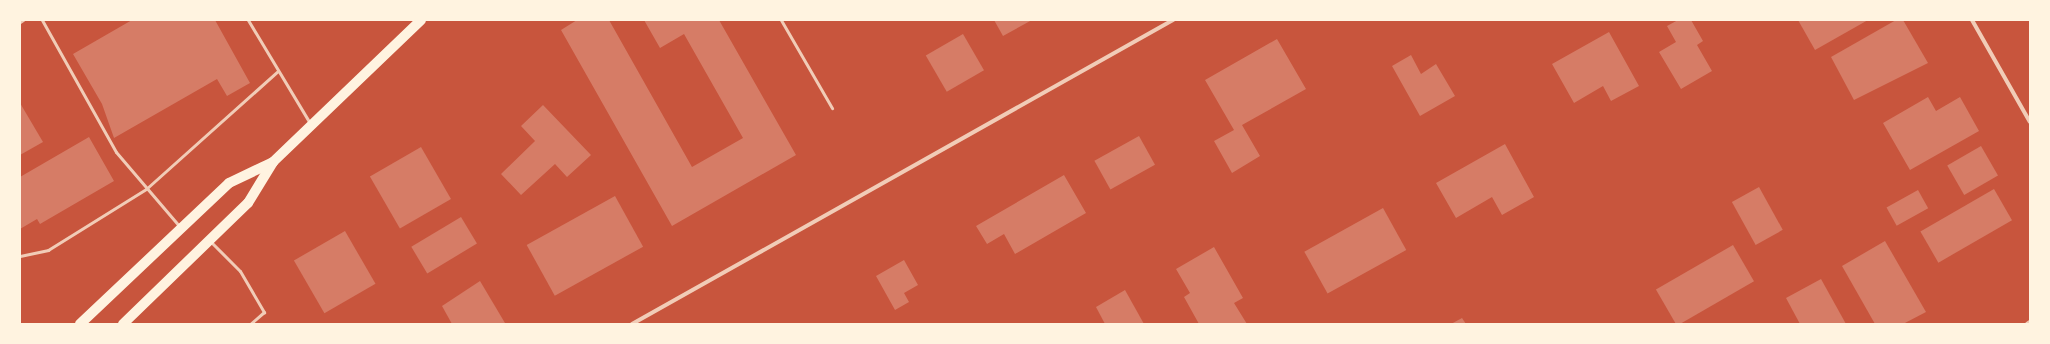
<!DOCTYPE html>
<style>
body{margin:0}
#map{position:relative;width:2050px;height:344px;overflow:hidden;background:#c8553d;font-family:Manrope,sans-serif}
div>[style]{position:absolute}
.building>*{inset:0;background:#d67c66;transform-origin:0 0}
.service>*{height:3px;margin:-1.5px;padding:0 1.5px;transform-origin:1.5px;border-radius:1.5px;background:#f1ccb7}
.minor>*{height:4px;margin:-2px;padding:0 2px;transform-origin:2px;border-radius:2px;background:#f1ccb7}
.primary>*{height:10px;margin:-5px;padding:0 5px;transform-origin:5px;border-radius:5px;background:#fff3e0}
span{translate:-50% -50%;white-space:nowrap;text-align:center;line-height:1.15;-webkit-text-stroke:3px #fff3e0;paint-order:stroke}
.frame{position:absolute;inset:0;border:21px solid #fff3e0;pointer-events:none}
</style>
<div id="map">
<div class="building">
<i style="clip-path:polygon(132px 20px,215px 20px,250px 83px,227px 96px,217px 79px,114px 138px,102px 104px,73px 54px)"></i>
<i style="clip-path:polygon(577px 20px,609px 20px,692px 167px,743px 138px,684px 34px,660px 48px,644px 20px,719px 20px,796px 155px,672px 226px,561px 30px)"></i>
<i style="clip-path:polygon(994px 20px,1032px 20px,1003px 36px)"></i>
<i style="clip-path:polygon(1678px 20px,1691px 20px,1703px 41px,1697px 45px,1712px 71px,1681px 89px,1659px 52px,1676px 42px,1667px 26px)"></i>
<i style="clip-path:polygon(1798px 20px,1868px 20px,1815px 50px)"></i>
<i style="clip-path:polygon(1896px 20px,1903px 20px,1928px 63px,1854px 100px,1831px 57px)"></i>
<i style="clip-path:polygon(1609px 32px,1639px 86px,1611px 101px,1603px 86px,1574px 103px,1552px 64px)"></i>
<i style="left:963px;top:34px;width:42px;height:43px;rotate:60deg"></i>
<i style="clip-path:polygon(1277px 39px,1306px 89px,1242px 125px,1260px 156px,1232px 173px,1214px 141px,1234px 130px,1205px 80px)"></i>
<i style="clip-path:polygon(1411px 55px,1421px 74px,1436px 64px,1455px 96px,1420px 116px,1392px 66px)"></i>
<i style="clip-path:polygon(1928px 97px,1936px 111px,1960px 97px,1979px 131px,1910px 170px,1883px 123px)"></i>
<i style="clip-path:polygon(20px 103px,43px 142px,20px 155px)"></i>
<i style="clip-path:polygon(543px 105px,591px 155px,567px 177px,555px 164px,521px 195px,501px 174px,535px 141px,521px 126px)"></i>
<i style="left:1139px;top:136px;width:33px;height:51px;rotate:61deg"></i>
<i style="clip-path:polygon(89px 137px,114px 181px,40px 224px,37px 219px,20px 229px,20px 177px)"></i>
<i style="clip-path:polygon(1505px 144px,1534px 197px,1502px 215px,1492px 197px,1456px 218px,1436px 183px)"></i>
<i style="left:1981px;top:146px;width:34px;height:39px;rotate:60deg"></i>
<i style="left:421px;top:147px;width:60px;height:59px;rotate:60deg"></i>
<i style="clip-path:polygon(1064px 175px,1086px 213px,1015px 254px,1004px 234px,987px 244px,976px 226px)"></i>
<i style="left:1759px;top:187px;width:49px;height:31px;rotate:61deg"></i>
<i style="left:1994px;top:189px;width:36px;height:85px;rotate:60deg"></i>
<i style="left:1918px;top:190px;width:21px;height:36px;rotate:61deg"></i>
<i style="left:615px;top:196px;width:58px;height:101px;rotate:61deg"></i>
<i style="left:1383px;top:208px;width:48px;height:90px;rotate:61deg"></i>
<i style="left:461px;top:217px;width:31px;height:58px;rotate:59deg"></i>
<i style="left:345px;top:231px;width:61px;height:59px;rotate:60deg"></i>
<i style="clip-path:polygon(1885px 241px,1926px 312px,1903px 324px,1875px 324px,1842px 266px)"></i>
<i style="left:1733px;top:245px;width:42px;height:89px;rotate:60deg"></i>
<i style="clip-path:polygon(1214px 247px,1243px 298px,1234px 303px,1247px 324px,1199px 324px,1184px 297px,1190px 293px,1176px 269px)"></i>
<i style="clip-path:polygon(904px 260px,918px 285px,904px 293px,909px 302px,895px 310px,876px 276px)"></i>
<i style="clip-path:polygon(1821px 279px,1846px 324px,1800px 324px,1786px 298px)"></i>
<i style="clip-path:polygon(480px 281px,505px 323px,452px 324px,442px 306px)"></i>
<i style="clip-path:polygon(1125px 290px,1144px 324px,1105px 324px,1096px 307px)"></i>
<i style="clip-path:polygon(1462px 318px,1466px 324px,1451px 324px)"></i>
</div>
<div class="service">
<i style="left:42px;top:20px;width:151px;rotate:60.7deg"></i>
<i style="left:116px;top:152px;width:99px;rotate:49.5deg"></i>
<i style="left:248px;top:20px;width:120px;rotate:59deg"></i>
<i style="left:781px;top:20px;width:102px;rotate:59.9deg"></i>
<i style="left:20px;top:22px;width:4px;rotate:-34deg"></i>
<i style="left:210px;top:241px;width:42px;rotate:45deg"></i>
<i style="left:240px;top:271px;width:48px;rotate:59.7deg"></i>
<i style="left:264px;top:312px;width:18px;rotate:139deg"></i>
<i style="left:20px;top:256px;width:29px;rotate:-12deg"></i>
<i style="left:48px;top:250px;width:115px;rotate:-31.9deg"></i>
<i style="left:146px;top:189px;width:176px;rotate:-41.8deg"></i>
</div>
<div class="minor">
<i style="left:1972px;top:20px;width:117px;rotate:60.4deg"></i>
<i style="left:632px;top:324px;width:621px;rotate:-29.33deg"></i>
<i style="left:2027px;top:324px;width:4px;rotate:-34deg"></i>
</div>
<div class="primary">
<i style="left:80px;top:324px;width:205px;rotate:-43.4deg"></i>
<i style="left:229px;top:183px;width:49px;rotate:-25.5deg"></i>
<i style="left:123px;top:324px;width:174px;rotate:-44.1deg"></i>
<i style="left:248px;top:203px;width:48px;rotate:-58.6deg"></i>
<i style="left:273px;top:162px;width:205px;rotate:-43.8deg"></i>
</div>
<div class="frame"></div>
</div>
